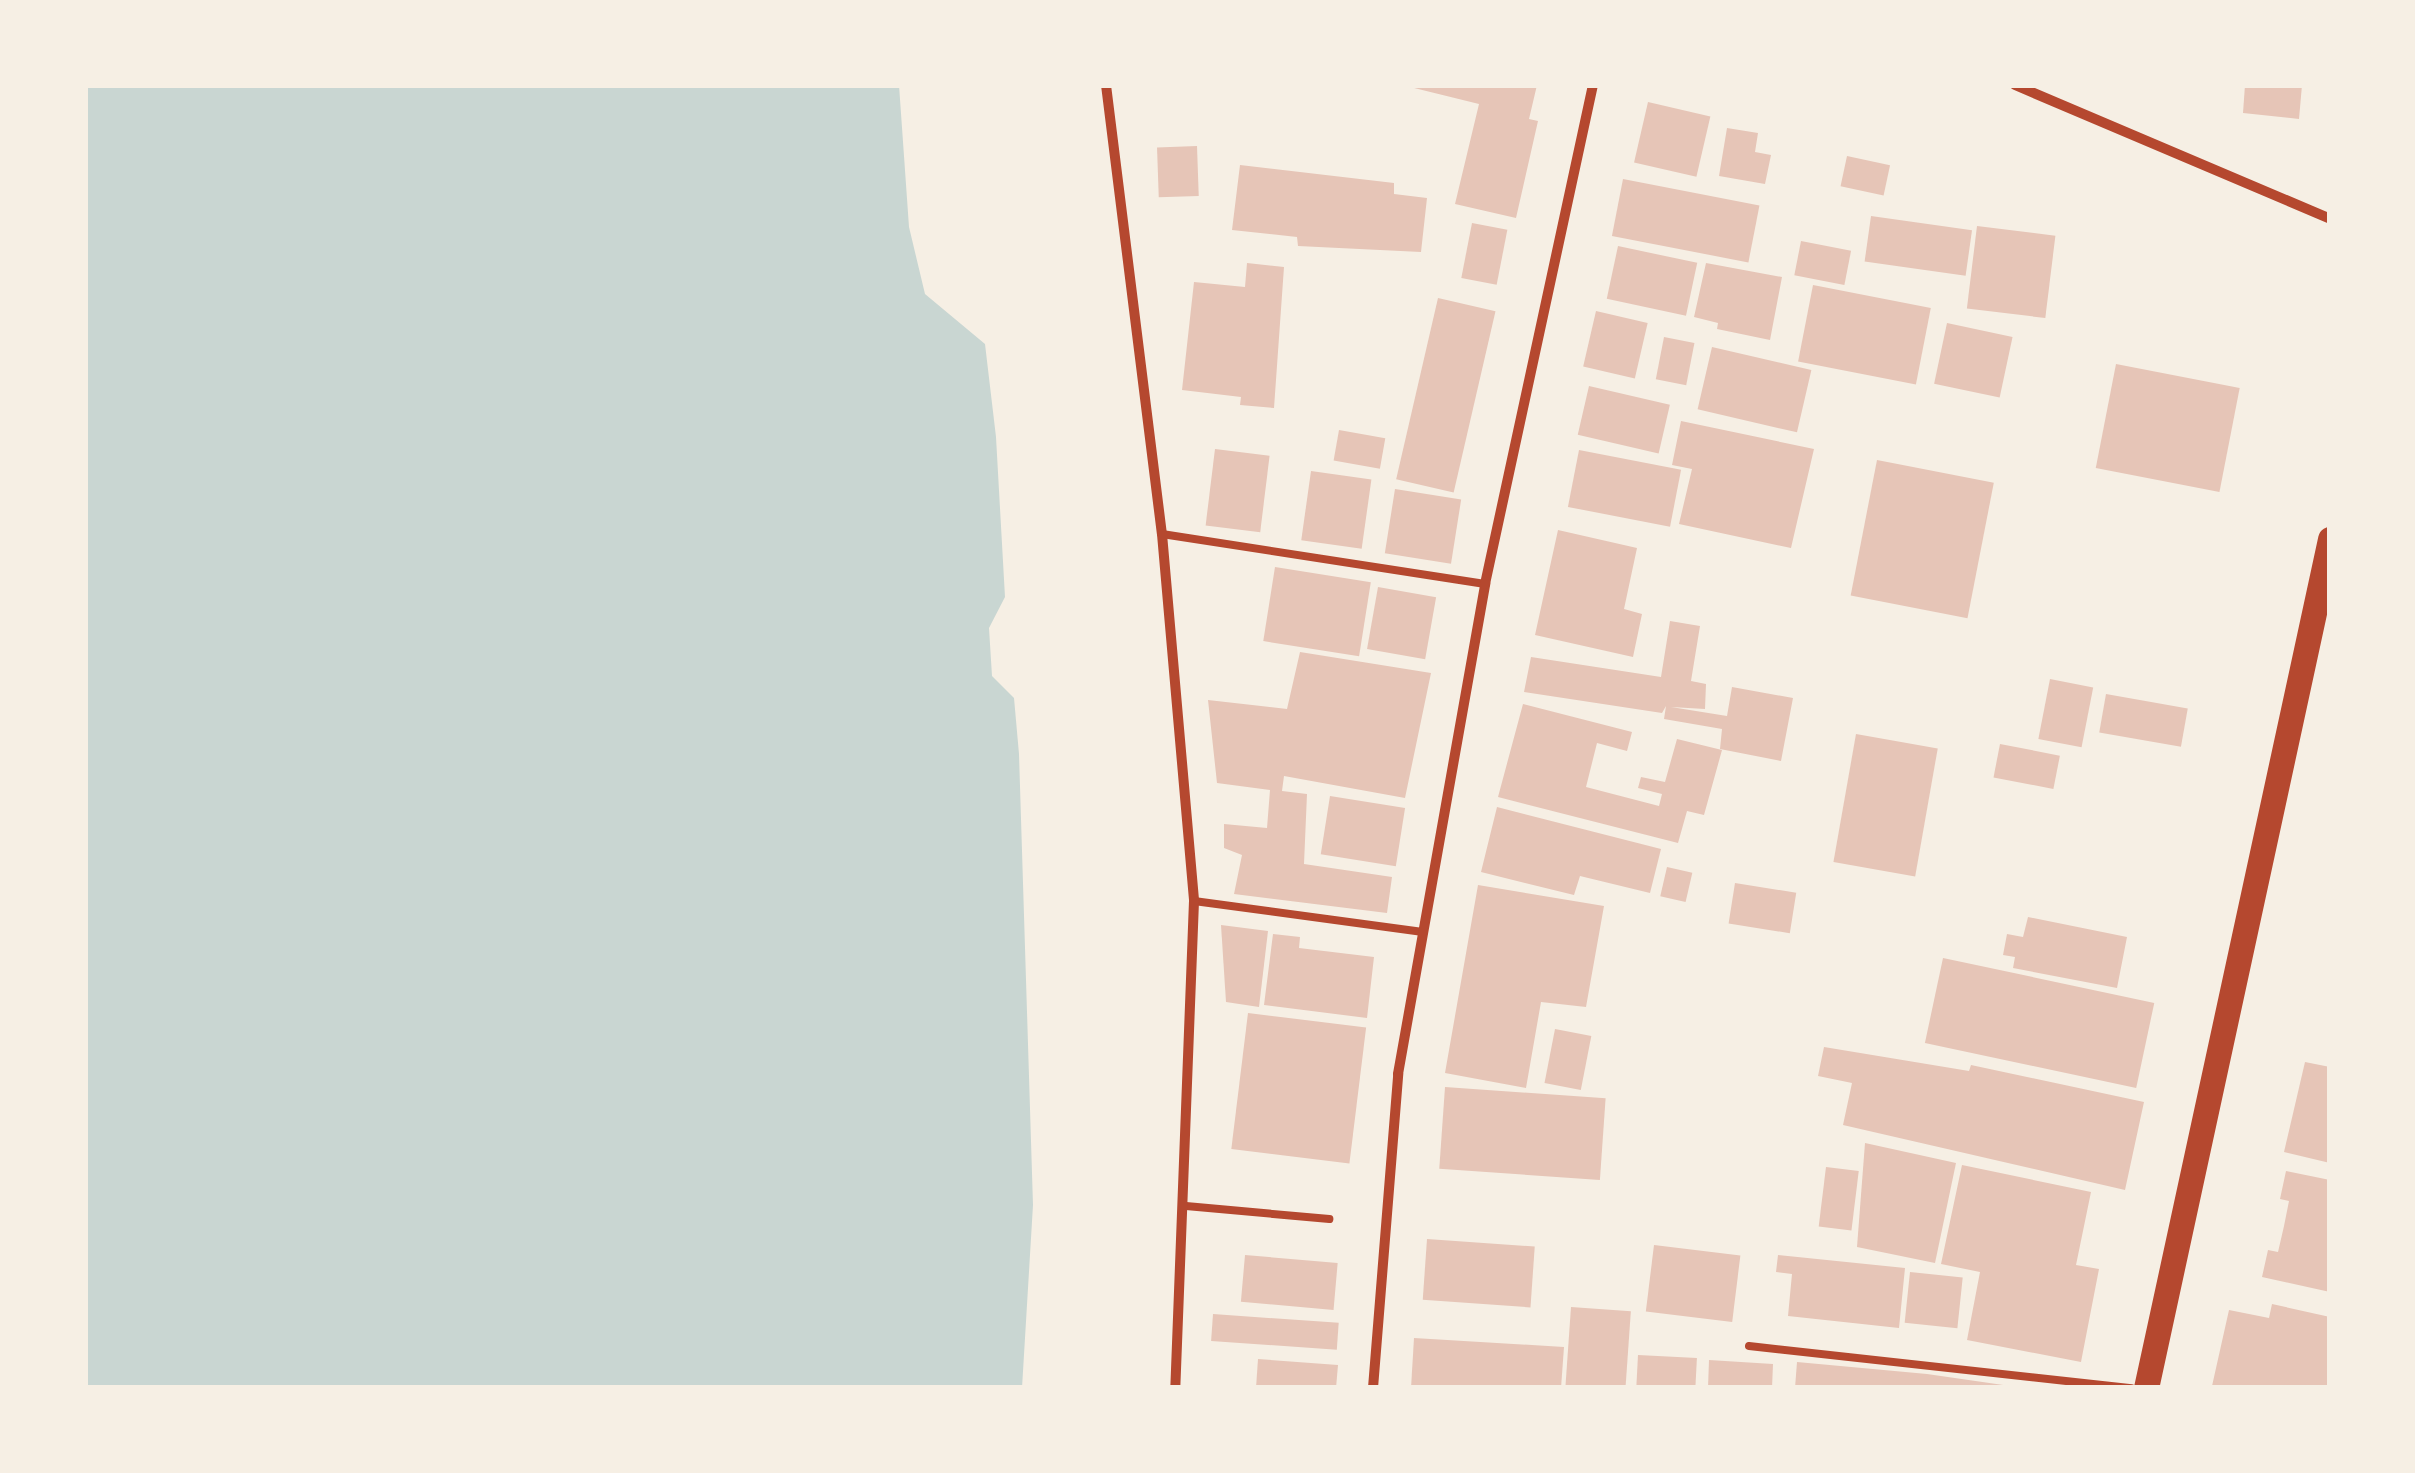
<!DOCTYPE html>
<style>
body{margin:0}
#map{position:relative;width:2415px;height:1473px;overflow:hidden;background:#f6efe4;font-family:"PT Sans Narrow",sans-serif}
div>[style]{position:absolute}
.water>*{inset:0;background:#c9d6d2}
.building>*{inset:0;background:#e6c5b7;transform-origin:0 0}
.service>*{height:8px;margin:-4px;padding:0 4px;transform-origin:4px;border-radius:4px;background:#b5482f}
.minor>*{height:10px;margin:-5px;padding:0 5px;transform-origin:5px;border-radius:5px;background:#b5482f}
.primary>*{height:25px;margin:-12.5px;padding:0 12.5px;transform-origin:12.5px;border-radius:12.5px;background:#b5482f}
span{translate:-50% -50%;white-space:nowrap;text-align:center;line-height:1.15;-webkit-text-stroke:8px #f6efe4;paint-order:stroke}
.frame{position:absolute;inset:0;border:88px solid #f6efe4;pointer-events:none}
</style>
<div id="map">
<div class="water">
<i style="clip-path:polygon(85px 85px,899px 85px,909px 227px,925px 294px,985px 344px,996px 437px,1005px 597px,989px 628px,992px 676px,1014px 698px,1019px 754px,1033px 1205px,1022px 1388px,85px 1388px)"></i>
</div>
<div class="building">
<i style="clip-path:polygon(1402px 85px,1537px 85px,1529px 119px,1538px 121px,1516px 218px,1455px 204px,1479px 104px)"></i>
<i style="clip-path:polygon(2245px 85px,2302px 85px,2299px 119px,2243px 113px)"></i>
<i style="left:1648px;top:102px;width:64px;height:62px;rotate:13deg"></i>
<i style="clip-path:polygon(1727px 128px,1758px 133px,1755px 152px,1771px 155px,1765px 184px,1719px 176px)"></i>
<i style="left:1197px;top:146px;width:50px;height:40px;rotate:88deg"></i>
<i style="left:1847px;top:156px;width:44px;height:31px;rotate:12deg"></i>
<i style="clip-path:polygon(1240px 165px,1394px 183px,1394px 194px,1427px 198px,1421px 252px,1298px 246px,1297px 237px,1232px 230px)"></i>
<i style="left:1623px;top:179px;width:139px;height:58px;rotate:11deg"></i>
<i style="left:1871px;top:216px;width:102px;height:46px;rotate:8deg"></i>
<i style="left:1472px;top:223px;width:36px;height:56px;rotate:11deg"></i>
<i style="left:1977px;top:226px;width:79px;height:83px;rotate:7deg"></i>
<i style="left:1801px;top:241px;width:51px;height:35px;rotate:11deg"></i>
<i style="left:1618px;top:246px;width:81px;height:54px;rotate:12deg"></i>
<i style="clip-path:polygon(1247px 263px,1284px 267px,1274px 408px,1240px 405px,1241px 397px,1182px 390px,1194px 282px,1245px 287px)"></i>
<i style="clip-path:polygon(1706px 263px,1782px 277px,1770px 340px,1717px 329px,1718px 323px,1694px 317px)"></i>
<i style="left:1813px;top:285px;width:120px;height:78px;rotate:11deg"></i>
<i style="left:1438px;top:298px;width:59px;height:186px;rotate:13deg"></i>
<i style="left:1596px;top:311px;width:53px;height:57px;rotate:13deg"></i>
<i style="left:1947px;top:323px;width:67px;height:62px;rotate:12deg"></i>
<i style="left:1664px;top:337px;width:31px;height:43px;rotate:11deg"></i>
<i style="left:1712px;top:347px;width:102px;height:64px;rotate:13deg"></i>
<i style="left:2116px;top:364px;width:126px;height:106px;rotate:11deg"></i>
<i style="left:1589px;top:386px;width:83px;height:50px;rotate:13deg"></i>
<i style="clip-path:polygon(1681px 421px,1814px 449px,1791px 548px,1679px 524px,1692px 469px,1672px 465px)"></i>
<i style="left:1339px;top:430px;width:47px;height:31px;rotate:10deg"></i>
<i style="left:1215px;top:449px;width:55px;height:77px;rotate:7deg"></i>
<i style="left:1579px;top:450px;width:104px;height:58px;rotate:11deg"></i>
<i style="left:1877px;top:460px;width:119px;height:138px;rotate:11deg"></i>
<i style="left:1311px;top:471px;width:61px;height:70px;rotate:8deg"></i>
<i style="left:1395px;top:489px;width:67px;height:65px;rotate:9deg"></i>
<i style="clip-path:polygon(1558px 530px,1637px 548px,1624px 609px,1642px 614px,1633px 657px,1535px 635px)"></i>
<i style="left:1275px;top:567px;width:97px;height:75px;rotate:9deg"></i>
<i style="left:1378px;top:587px;width:59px;height:63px;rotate:10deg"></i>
<i style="clip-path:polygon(1670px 621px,1700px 626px,1691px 681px,1706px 684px,1705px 709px,1671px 707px,1727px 716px,1732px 687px,1793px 698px,1781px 761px,1720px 749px,1722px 729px,1664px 719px,1666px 706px,1662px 713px,1524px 692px,1531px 657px,1661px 677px)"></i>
<i style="clip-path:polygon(1300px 652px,1431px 673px,1405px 798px,1284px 776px,1282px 791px,1307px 794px,1304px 864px,1392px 877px,1387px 913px,1234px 894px,1242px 855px,1224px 848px,1224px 824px,1267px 828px,1270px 790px,1217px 783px,1208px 700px,1287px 709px)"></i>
<i style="left:2050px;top:679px;width:44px;height:61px;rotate:11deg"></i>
<i style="left:2106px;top:694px;width:83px;height:39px;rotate:10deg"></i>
<i style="clip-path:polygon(1523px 704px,1632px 732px,1627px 751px,1597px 743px,1586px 787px,1659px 806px,1662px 794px,1638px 788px,1641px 777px,1665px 782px,1677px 739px,1722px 750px,1704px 815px,1687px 811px,1678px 843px,1498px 797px)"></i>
<i style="left:1856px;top:734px;width:83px;height:130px;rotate:10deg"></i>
<i style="left:2000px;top:744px;width:61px;height:34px;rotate:11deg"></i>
<i style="left:1330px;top:796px;width:76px;height:59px;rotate:9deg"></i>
<i style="clip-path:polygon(1497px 807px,1661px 849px,1650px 893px,1580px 876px,1574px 895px,1481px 872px)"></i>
<i style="left:1667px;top:867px;width:26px;height:30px;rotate:13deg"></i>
<i style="left:1735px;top:883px;width:62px;height:41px;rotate:9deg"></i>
<i style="clip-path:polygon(1478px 885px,1604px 906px,1586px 1007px,1541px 1002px,1526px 1088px,1445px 1073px)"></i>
<i style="clip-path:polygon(2028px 917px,2127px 937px,2117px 988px,2013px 968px,2015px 957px,2003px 955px,2007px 934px,2023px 937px)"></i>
<i style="clip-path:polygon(1221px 925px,1268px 931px,1259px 1007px,1226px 1002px)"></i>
<i style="clip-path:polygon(1273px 934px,1300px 937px,1299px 948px,1374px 957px,1367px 1018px,1264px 1005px)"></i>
<i style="left:1943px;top:958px;width:216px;height:87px;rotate:12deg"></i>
<i style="left:1248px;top:1013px;width:119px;height:137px;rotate:7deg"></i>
<i style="left:1555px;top:1029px;width:37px;height:55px;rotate:11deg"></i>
<i style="clip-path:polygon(1824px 1047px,1969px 1071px,1971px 1065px,2144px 1102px,2125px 1190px,1843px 1125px,1852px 1083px,1818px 1076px)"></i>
<i style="clip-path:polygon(2305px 1062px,2330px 1067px,2330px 1163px,2284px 1152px)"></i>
<i style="left:1445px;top:1087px;width:161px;height:82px;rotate:4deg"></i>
<i style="clip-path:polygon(1865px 1143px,1956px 1163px,1935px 1263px,1857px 1247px)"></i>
<i style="clip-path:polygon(1962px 1165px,2091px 1192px,2076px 1265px,2099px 1269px,2081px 1362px,1967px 1340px,1980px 1272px,1941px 1264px)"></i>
<i style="left:1826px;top:1167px;width:33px;height:60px;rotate:7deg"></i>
<i style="clip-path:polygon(2286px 1171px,2330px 1180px,2330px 1292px,2262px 1277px,2268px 1250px,2278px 1252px,2284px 1226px,2289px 1201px,2280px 1199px)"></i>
<i style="left:1427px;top:1239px;width:108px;height:61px;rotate:4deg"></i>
<i style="left:1654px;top:1245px;width:87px;height:67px;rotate:7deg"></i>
<i style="left:1245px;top:1255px;width:93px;height:47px;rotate:5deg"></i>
<i style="clip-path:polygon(1778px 1255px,1905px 1268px,1899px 1328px,1788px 1316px,1792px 1274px,1776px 1272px)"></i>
<i style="left:1910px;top:1272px;width:53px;height:51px;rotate:6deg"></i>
<i style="clip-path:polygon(2272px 1304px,2330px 1317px,2330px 1388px,2212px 1386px,2229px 1310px,2269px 1318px)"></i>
<i style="left:1571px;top:1307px;width:60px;height:81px;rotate:4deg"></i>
<i style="left:1213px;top:1314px;width:126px;height:27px;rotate:4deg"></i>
<i style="clip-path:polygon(1414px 1338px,1564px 1347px,1561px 1388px,1411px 1388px)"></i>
<i style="left:1638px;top:1355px;width:59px;height:33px;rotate:3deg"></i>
<i style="clip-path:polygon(1258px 1359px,1338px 1365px,1336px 1388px,1256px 1388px)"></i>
<i style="clip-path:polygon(1709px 1360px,1773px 1364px,1772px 1388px,1708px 1388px)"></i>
<i style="clip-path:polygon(1797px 1362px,1927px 1374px,2024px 1388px,1795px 1388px)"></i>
</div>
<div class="service">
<i style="left:1162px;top:534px;width:327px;rotate:8.8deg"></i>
<i style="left:1194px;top:901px;width:231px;rotate:7.7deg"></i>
<i style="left:1186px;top:1206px;width:144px;rotate:5.2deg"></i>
<i style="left:1749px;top:1346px;width:385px;rotate:6.3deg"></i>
</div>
<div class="minor">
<i style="left:1106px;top:85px;width:452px;rotate:82.9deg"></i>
<i style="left:1162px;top:534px;width:368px;rotate:85deg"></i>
<i style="left:1194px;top:901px;width:487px;rotate:92.2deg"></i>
<i style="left:2015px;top:85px;width:342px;rotate:23deg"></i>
<i style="left:1373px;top:1388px;width:315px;rotate:-85.4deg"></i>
<i style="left:1398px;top:1074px;width:498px;rotate:-79.9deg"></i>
<i style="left:1485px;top:584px;width:511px;rotate:-77.79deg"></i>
</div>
<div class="primary">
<i style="left:2146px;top:1388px;width:869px;rotate:-77.77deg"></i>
</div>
<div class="frame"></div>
</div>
